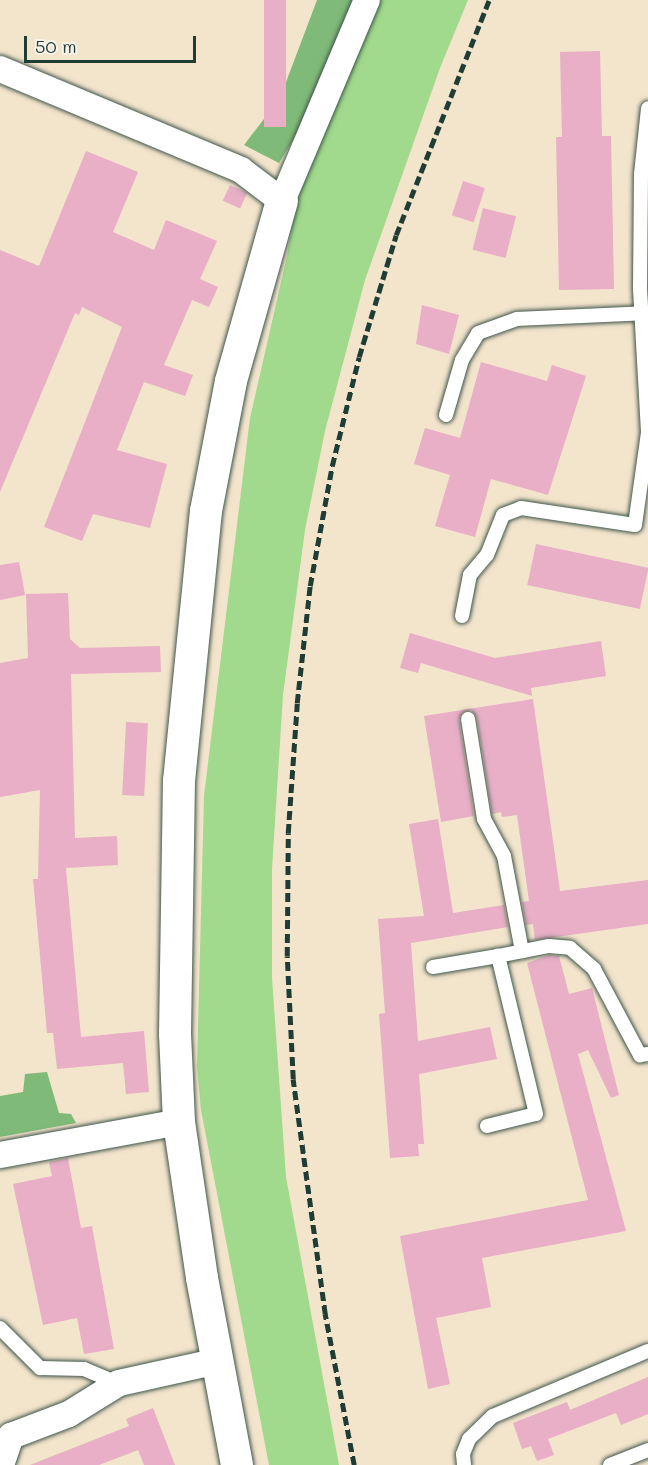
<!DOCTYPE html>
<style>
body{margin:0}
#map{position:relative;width:648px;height:1465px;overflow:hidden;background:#f3e4cc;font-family:Mali,sans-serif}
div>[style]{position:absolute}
.green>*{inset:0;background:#a1da8c}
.forest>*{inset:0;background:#80ba78}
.building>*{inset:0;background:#e8afc6;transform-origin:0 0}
.roads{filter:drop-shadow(0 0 2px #3f564b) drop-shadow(0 0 2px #3f564b)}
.service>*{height:14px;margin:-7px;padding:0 7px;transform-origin:7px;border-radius:7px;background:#fff}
.minor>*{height:26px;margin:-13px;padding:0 13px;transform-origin:13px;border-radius:13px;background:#fff}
.tertiary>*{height:32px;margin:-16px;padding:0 16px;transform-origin:16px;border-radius:16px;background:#fff}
.rail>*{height:4.5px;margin-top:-2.25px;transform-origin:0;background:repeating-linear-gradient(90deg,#1f3d34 0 9px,transparent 0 13.5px)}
span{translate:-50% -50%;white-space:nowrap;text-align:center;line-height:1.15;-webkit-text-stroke:4.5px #f7f3e8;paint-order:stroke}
.scale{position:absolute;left:24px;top:36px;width:172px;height:27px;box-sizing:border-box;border:3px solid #1f3d34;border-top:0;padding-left:8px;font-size:18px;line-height:21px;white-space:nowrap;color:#1f3d34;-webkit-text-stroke:4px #f7f3e8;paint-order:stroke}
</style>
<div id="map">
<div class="green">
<i style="clip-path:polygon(376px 0,468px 0,440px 68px,365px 280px,325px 431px,305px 530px,283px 695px,272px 869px,272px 978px,286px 1177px,339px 1465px,269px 1465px,201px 1110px,197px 1067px,204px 796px,250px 418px,287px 256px,299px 180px)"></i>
</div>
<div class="forest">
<i style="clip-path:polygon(317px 0,355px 0,304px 122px,279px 163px,244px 145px,280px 98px)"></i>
<i style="clip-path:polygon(47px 1072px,59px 1113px,71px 1114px,76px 1123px,0 1137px,0 1096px,23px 1092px,25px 1074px)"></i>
</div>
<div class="building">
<i style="left:264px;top:0;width:22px;height:127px"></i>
<i style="clip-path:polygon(600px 51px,602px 136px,611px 136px,614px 289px,559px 290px,556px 137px,562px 137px,560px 52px)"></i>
<i style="clip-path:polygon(86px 151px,138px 172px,113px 232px,154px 250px,166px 220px,217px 241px,200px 279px,218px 287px,209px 307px,192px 300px,164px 365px,193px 375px,185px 396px,144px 382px,117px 450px,167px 464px,150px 528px,93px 514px,82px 541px,44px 527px,122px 327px,82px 307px,79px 315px,75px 313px,0 492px,0 250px,39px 266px)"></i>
<i style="left:463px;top:181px;width:23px;height:36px;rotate:18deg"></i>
<i style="left:230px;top:185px;width:19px;height:17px;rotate:25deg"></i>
<i style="left:483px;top:208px;width:34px;height:43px;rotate:14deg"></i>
<i style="clip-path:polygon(422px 305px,459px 315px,449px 354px,416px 344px)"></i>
<i style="clip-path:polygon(481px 362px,547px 381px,552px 365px,586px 376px,548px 495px,491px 479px,475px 537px,435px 526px,450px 475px,414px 464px,425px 428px,460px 438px)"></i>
<i style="left:536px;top:544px;width:115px;height:42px;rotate:12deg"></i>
<i style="clip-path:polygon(19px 562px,25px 595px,0 600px,0 565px)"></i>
<i style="clip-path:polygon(68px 593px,70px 639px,80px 648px,160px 646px,161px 672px,71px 674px,75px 838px,117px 836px,118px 865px,66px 868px,81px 1037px,144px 1031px,149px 1092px,126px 1094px,123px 1063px,57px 1069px,53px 1033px,47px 1033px,33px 879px,38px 879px,40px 790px,0 797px,0 663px,28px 658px,26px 594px)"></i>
<i style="clip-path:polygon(410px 633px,495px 658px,601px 641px,606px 676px,531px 688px,532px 696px,421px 663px,418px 673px,400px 668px)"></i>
<i style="clip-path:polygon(533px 699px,560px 891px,648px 880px,648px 924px,535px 940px,533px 924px,526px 925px,522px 902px,529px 901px,517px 815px,502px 817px,501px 812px,492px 814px,477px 718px,471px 710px,463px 712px,459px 720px,474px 816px,441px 822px,424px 716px)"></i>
<i style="left:126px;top:722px;width:22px;height:73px;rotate:3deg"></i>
<i style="clip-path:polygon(438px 819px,453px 913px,504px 905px,508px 927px,411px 943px,418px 1041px,490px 1027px,497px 1059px,419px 1074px,424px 1144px,418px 1144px,419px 1156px,390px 1158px,379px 1014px,385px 1013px,378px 919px,424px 916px,409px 824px)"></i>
<i style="clip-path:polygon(549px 955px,559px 956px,569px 994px,592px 988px,619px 1095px,611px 1098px,588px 1050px,578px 1054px,626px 1231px,482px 1258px,491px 1307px,436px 1318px,450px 1384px,428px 1389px,400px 1236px,588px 1200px,527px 963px)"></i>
<i style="clip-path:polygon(68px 1158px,81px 1228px,92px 1226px,114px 1349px,84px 1354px,77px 1318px,43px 1325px,13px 1184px,52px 1176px,49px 1162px)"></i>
<i style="clip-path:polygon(648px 1377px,648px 1414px,621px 1425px,616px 1413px,548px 1439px,554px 1455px,537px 1461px,531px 1446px,522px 1449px,513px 1423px,567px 1402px,570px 1410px)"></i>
<i style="clip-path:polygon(153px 1408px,175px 1465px,144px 1465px,138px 1450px,99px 1465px,30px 1465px,129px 1426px,126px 1419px)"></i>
</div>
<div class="roads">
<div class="service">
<i style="left:446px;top:415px;width:57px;rotate:-73.8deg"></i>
<i style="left:462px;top:360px;width:31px;rotate:-59deg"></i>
<i style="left:478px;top:333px;width:41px;rotate:-19.7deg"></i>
<i style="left:517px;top:319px;width:131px;rotate:-2.6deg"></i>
<i style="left:462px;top:616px;width:42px;rotate:-79deg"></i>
<i style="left:470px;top:575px;width:26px;rotate:-50deg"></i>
<i style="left:487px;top:555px;width:43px;rotate:-68.2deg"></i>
<i style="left:503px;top:515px;width:19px;rotate:-21deg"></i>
<i style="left:521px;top:508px;width:115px;rotate:8.5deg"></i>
<i style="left:635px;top:525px;width:94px;rotate:-82deg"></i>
<i style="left:648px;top:432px;width:143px;rotate:-93.2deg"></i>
<i style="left:640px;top:289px;width:115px;rotate:-89.5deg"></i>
<i style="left:641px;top:174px;width:66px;rotate:-83.9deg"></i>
<i style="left:468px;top:719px;width:101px;rotate:80.9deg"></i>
<i style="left:484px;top:819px;width:42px;rotate:61.6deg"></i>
<i style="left:504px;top:856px;width:97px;rotate:79.3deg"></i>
<i style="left:433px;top:967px;width:66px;rotate:-9.6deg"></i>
<i style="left:487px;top:1126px;width:50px;rotate:-13.8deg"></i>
<i style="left:536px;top:1114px;width:163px;rotate:-103.5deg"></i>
<i style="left:498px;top:956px;width:52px;rotate:-11.1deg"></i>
<i style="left:549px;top:946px;width:21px;rotate:5deg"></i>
<i style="left:570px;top:948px;width:32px;rotate:41deg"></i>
<i style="left:594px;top:969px;width:98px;rotate:61.9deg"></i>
<i style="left:640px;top:1055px;width:8px;rotate:-7deg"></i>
<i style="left:0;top:1328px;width:57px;rotate:45deg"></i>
<i style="left:40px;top:1368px;width:44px;rotate:1.3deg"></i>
<i style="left:84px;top:1369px;width:36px;rotate:23deg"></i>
<i style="left:464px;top:1465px;width:11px;rotate:-95deg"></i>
<i style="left:463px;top:1454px;width:16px;rotate:-68deg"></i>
<i style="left:469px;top:1439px;width:33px;rotate:-44deg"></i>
<i style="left:493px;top:1416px;width:168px;rotate:-22.8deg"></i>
<i style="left:610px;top:1465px;width:41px;rotate:-21.5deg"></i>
</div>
<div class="minor">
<i style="left:0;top:69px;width:261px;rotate:22.7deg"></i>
<i style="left:241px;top:170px;width:51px;rotate:37.1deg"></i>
<i style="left:282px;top:201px;width:218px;rotate:-67.1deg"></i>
<i style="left:0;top:1155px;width:182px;rotate:-10.4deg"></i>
<i style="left:1px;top:1465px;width:31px;rotate:-71deg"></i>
<i style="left:11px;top:1436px;width:62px;rotate:-20.8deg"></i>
<i style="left:69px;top:1414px;width:59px;rotate:-31.8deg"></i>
<i style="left:119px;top:1383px;width:101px;rotate:-12.5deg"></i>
</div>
<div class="tertiary">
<i style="left:237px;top:1465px;width:190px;rotate:-100.6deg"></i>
<i style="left:202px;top:1278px;width:158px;rotate:-98.4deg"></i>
<i style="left:179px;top:1122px;width:88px;rotate:-92.6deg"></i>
<i style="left:175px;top:1034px;width:253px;rotate:-89.1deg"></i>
<i style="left:179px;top:781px;width:271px;rotate:-84.3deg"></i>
<i style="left:206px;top:511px;width:132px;rotate:-79.1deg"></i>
<i style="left:231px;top:381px;width:187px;rotate:-74.2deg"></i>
</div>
</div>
<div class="rail">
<i style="left:354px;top:1465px;width:154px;rotate:-100.9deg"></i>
<i style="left:325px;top:1314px;width:237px;rotate:-97.8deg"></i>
<i style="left:293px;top:1079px;width:123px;rotate:-92.8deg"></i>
<i style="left:287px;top:956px;width:123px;rotate:-89.5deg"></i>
<i style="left:288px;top:833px;width:130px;rotate:-86deg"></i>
<i style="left:297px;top:703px;width:118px;rotate:-83.7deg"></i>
<i style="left:310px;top:586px;width:122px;rotate:-79.6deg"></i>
<i style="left:332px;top:466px;width:112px;rotate:-76.1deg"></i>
<i style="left:359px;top:357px;width:127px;rotate:-73.1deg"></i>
<i style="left:396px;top:235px;width:253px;rotate:-68.4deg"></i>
</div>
<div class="scale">50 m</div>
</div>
